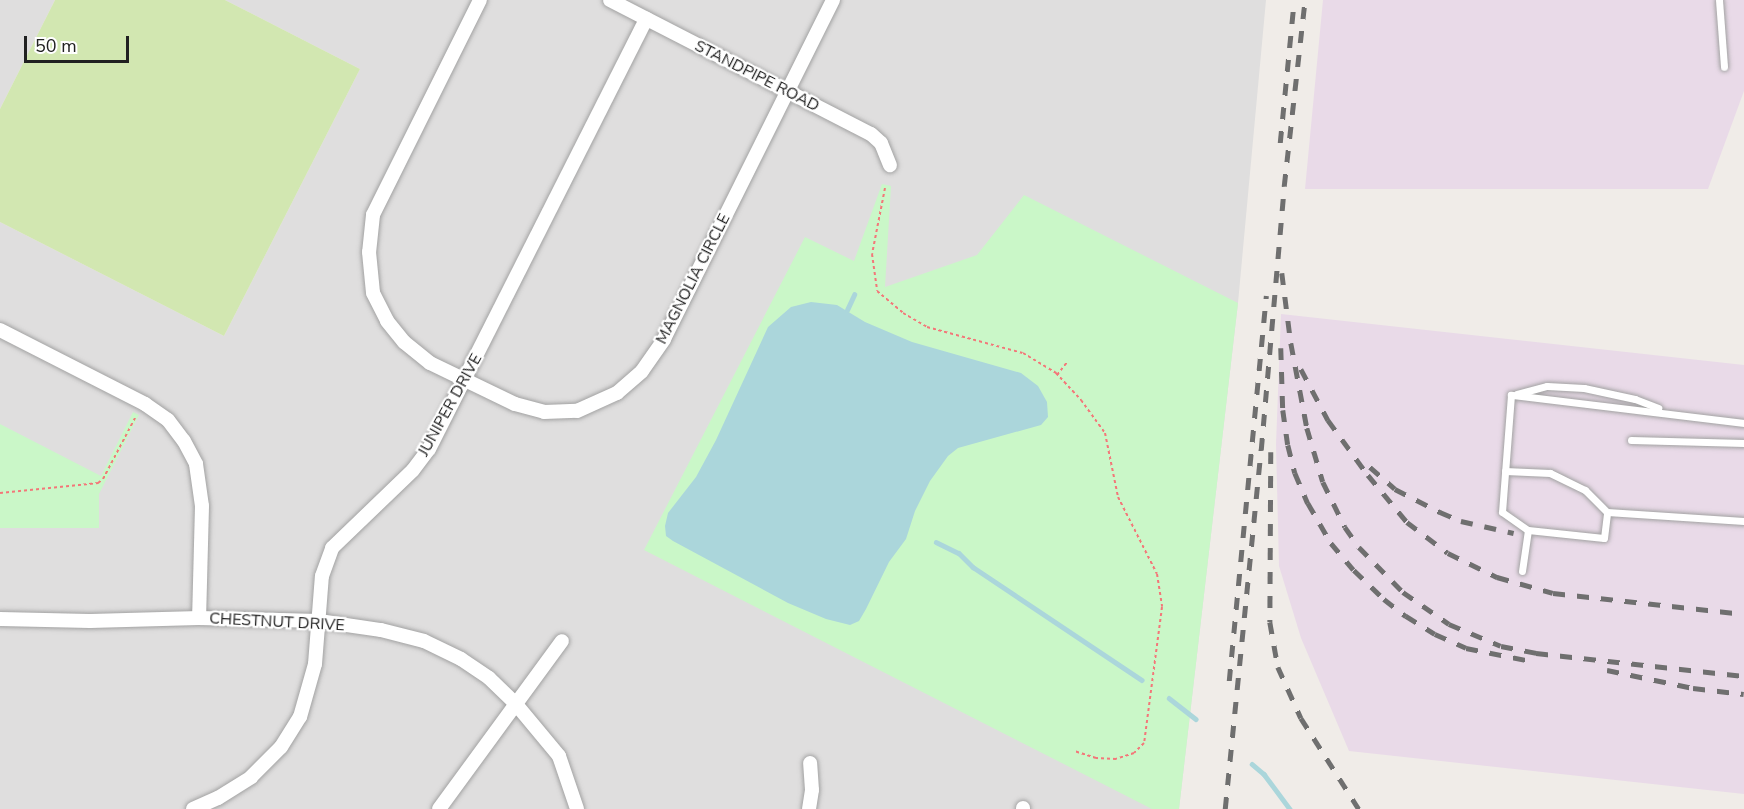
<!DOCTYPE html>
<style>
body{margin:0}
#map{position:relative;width:1744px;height:809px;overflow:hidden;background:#f0ece8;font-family:"Nunito Sans",sans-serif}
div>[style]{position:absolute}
.residential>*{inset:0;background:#dfdede}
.industrial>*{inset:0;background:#e9dae8}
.grass>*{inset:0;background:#d2e7b1}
.park>*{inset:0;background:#caf7c8}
.water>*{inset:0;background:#abd6db}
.stream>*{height:4.5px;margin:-2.25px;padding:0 2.25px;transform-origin:2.25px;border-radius:2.25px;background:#abd6db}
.path>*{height:2px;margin-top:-1px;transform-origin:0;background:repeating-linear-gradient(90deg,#f37779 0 3px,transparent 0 6px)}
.roads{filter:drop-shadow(0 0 2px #a2a2a2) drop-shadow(0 0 2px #a2a2a2)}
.service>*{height:7px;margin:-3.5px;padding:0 3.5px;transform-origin:3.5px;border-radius:3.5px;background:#fff}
.minor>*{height:14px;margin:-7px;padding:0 7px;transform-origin:7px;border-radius:7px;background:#fff}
.rail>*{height:4.5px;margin-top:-2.25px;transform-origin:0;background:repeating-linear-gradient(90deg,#6f6f6f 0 12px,transparent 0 24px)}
span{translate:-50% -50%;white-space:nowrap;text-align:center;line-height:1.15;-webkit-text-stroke:4.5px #fff;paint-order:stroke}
.street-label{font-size:16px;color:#212121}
.scale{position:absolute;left:24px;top:36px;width:105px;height:27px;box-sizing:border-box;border:3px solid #212121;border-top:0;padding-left:8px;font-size:18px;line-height:21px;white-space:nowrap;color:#212121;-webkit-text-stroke:4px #fff;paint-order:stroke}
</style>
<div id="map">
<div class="residential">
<i style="clip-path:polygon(0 0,55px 0,0 109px)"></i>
<i style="clip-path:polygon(225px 0,1266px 0,1238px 303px,1179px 809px,0 809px,0 222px,224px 336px,360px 69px)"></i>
</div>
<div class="industrial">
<i style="clip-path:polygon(1323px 0,1744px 0,1744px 91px,1708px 189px,1305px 189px)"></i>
<i style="clip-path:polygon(1281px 314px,1744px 365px,1744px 794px,1349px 751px,1301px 638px,1279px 566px,1276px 444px)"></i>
</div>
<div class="grass">
<i style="clip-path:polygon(55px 0,225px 0,360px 69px,224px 336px,0 222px,0 109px)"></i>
</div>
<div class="park">
<i style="clip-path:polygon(882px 184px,891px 186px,885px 287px,977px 255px,1024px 195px,1238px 303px,1179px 809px,1152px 809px,644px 550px,805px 237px,854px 261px)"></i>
<i style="clip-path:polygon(133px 412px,139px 415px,99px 494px,99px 528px,0 528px,0 424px,101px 476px)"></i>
</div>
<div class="water">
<i style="clip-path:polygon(811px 302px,837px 305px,865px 322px,912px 342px,1021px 373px,1038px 386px,1047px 402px,1048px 417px,1041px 425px,958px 448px,948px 456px,930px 481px,915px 511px,906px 539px,889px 562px,866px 609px,859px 621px,850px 625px,826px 619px,788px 603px,673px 541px,666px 536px,665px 526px,668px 513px,696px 477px,716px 440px,768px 327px,791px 307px)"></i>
</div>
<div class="stream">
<i style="left:847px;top:310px;width:17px;rotate:-65deg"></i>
<i style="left:936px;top:542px;width:25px;rotate:26deg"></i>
<i style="left:959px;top:553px;width:20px;rotate:45deg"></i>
<i style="left:973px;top:567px;width:203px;rotate:33.8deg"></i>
<i style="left:1169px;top:698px;width:34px;rotate:38deg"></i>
<i style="left:1252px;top:764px;width:16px;rotate:40deg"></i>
<i style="left:1264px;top:774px;width:44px;rotate:53.4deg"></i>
</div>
<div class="path">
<i style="left:885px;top:188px;width:67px;rotate:101.1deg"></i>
<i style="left:872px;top:254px;width:37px;rotate:82deg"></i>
<i style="left:877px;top:291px;width:34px;rotate:40deg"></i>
<i style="left:903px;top:313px;width:28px;rotate:30deg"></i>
<i style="left:927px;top:327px;width:99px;rotate:15.2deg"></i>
<i style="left:1023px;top:353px;width:39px;rotate:31deg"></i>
<i style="left:1056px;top:373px;width:37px;rotate:47deg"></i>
<i style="left:1081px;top:400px;width:41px;rotate:54deg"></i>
<i style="left:1105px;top:433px;width:65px;rotate:78.5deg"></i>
<i style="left:1118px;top:497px;width:86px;rotate:63.1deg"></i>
<i style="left:1157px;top:574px;width:33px;rotate:81deg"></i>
<i style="left:1162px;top:607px;width:137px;rotate:97.5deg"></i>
<i style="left:1144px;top:743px;width:14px;rotate:135deg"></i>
<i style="left:1134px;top:753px;width:19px;rotate:162deg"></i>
<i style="left:1116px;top:759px;width:20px;rotate:-177deg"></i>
<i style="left:1096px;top:758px;width:22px;rotate:-162deg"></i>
<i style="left:1057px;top:375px;width:18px;rotate:-52deg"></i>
<i style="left:0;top:493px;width:99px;rotate:-5.8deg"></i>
<i style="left:98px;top:483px;width:6px;rotate:-39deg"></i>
<i style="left:103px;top:479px;width:69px;rotate:-62.3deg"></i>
</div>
<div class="roads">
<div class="service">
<i style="left:1719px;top:0;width:67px;rotate:85.7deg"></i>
<i style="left:1517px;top:394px;width:31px;rotate:-15deg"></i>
<i style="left:1547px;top:386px;width:37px;rotate:3deg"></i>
<i style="left:1584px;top:388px;width:52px;rotate:12.2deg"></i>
<i style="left:1635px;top:399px;width:25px;rotate:21deg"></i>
<i style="left:1744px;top:423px;width:235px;rotate:-173.1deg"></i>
<i style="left:1511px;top:395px;width:117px;rotate:94.4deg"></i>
<i style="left:1502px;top:512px;width:32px;rotate:35deg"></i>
<i style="left:1528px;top:530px;width:76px;rotate:6deg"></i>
<i style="left:1604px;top:538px;width:26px;rotate:-83deg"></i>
<i style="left:1607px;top:512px;width:137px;rotate:3.8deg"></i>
<i style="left:1631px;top:440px;width:113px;rotate:1.5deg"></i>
<i style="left:1505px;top:471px;width:45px;rotate:2.5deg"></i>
<i style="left:1550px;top:473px;width:39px;rotate:26deg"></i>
<i style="left:1585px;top:490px;width:31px;rotate:45deg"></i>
<i style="left:1522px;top:571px;width:41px;rotate:-81.7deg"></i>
</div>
<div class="minor">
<i style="left:480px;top:0;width:240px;rotate:116.5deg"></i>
<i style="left:373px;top:215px;width:37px;rotate:96deg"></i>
<i style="left:369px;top:252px;width:41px;rotate:84.4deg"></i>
<i style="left:373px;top:293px;width:31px;rotate:63deg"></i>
<i style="left:387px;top:321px;width:27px;rotate:51deg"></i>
<i style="left:404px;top:342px;width:33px;rotate:39deg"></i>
<i style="left:430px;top:363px;width:94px;rotate:25.8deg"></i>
<i style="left:515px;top:404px;width:30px;rotate:15deg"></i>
<i style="left:544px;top:412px;width:33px;rotate:-2deg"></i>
<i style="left:577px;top:411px;width:44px;rotate:-24.2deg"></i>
<i style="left:617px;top:393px;width:33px;rotate:-41deg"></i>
<i style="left:642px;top:371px;width:39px;rotate:-55deg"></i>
<i style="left:664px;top:339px;width:379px;rotate:-63.5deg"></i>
<i style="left:610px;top:0;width:293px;rotate:27.2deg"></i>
<i style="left:871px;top:134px;width:13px;rotate:42deg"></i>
<i style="left:881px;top:143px;width:24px;rotate:68deg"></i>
<i style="left:0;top:330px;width:163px;rotate:27deg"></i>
<i style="left:145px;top:404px;width:28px;rotate:35deg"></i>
<i style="left:168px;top:420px;width:26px;rotate:53deg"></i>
<i style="left:184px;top:441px;width:26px;rotate:62deg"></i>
<i style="left:196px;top:464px;width:42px;rotate:81.9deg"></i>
<i style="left:202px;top:506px;width:112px;rotate:91.5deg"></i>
<i style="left:0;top:619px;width:90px;rotate:1.3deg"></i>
<i style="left:90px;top:621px;width:109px;rotate:-1.6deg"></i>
<i style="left:199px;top:618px;width:120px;rotate:1.4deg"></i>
<i style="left:319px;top:621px;width:63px;rotate:8.3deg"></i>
<i style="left:381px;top:630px;width:44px;rotate:14.3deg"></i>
<i style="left:424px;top:641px;width:41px;rotate:25.9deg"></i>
<i style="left:461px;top:659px;width:34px;rotate:34deg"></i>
<i style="left:489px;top:678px;width:36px;rotate:44deg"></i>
<i style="left:515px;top:703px;width:69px;rotate:50.3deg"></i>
<i style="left:559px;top:756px;width:56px;rotate:71.2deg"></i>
<i style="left:193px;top:809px;width:27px;rotate:-24deg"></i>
<i style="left:218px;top:798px;width:39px;rotate:-32deg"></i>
<i style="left:251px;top:777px;width:42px;rotate:-45deg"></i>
<i style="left:281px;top:747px;width:36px;rotate:-58deg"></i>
<i style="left:300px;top:717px;width:55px;rotate:-74.2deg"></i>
<i style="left:315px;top:664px;width:88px;rotate:-85.5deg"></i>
<i style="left:322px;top:576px;width:30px;rotate:-70deg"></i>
<i style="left:332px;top:548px;width:112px;rotate:-43.9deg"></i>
<i style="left:413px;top:470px;width:26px;rotate:-53deg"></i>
<i style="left:429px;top:449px;width:482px;rotate:-63.2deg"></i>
<i style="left:439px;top:809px;width:208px;rotate:-53.8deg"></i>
<i style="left:809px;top:809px;width:19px;rotate:-81deg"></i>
<i style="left:812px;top:790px;width:27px;rotate:-94deg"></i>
<i style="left:1023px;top:809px;width:1px;rotate:-90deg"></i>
</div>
</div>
<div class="rail">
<i style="left:1280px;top:143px;width:144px;rotate:-84.4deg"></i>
<i style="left:1282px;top:273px;width:71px;rotate:82.7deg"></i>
<i style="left:1291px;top:343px;width:86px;rotate:79.3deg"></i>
<i style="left:1307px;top:428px;width:56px;rotate:73.5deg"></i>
<i style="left:1323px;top:482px;width:50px;rotate:63.9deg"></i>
<i style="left:1345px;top:527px;width:24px;rotate:55deg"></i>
<i style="left:1359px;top:547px;width:63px;rotate:45.6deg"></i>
<i style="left:1403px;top:592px;width:56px;rotate:34.8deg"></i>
<i style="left:1449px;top:624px;width:56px;rotate:22.9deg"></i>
<i style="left:1501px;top:646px;width:36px;rotate:11deg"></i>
<i style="left:1536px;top:653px;width:209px;rotate:6.3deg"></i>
<i style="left:1281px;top:348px;width:62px;rotate:88.2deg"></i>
<i style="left:1283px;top:410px;width:35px;rotate:82deg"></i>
<i style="left:1288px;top:445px;width:29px;rotate:76deg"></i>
<i style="left:1295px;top:473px;width:33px;rotate:67deg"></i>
<i style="left:1308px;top:503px;width:46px;rotate:60.1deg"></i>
<i style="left:1331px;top:543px;width:35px;rotate:50deg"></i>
<i style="left:1354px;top:570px;width:42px;rotate:44deg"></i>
<i style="left:1384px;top:599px;width:28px;rotate:38deg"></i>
<i style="left:1406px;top:616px;width:34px;rotate:32deg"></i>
<i style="left:1435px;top:634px;width:34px;rotate:24deg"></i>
<i style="left:1466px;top:648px;width:66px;rotate:11.3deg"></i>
<i style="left:1301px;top:369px;width:58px;rotate:62.1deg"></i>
<i style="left:1328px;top:420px;width:68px;rotate:54deg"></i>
<i style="left:1368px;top:475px;width:61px;rotate:50.3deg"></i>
<i style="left:1407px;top:522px;width:51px;rotate:37.1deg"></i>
<i style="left:1448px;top:553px;width:55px;rotate:26.1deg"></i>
<i style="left:1497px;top:577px;width:58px;rotate:15.9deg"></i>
<i style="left:1553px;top:593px;width:192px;rotate:6.3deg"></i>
<i style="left:1271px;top:452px;width:170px;rotate:90.3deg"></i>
<i style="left:1270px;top:622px;width:46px;rotate:79.9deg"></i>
<i style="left:1278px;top:667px;width:56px;rotate:65.7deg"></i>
<i style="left:1301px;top:718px;width:108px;rotate:57.5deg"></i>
<i style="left:1370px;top:467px;width:33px;rotate:41deg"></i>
<i style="left:1395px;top:489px;width:51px;rotate:27.1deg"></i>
<i style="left:1440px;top:512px;width:23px;rotate:23deg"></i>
<i style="left:1461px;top:521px;width:54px;rotate:12.8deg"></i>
<i style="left:1607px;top:670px;width:88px;rotate:11.8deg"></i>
<i style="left:1693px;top:688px;width:51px;rotate:6.7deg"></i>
<i style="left:1229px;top:681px;width:387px;rotate:-84.5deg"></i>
<i style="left:1225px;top:809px;width:361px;rotate:-84.3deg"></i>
<i style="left:1261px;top:450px;width:265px;rotate:-85deg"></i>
<i style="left:1284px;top:186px;width:187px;rotate:-83.6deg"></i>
</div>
<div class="street-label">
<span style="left:757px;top:76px;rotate:27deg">STANDPIPE ROAD</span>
<span style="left:693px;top:279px;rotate:-63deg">MAGNOLIA CIRCLE</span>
<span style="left:450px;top:405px;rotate:-61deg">JUNIPER DRIVE</span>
<span style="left:277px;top:622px;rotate:3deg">CHESTNUT DRIVE</span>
</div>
<div class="scale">50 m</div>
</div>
